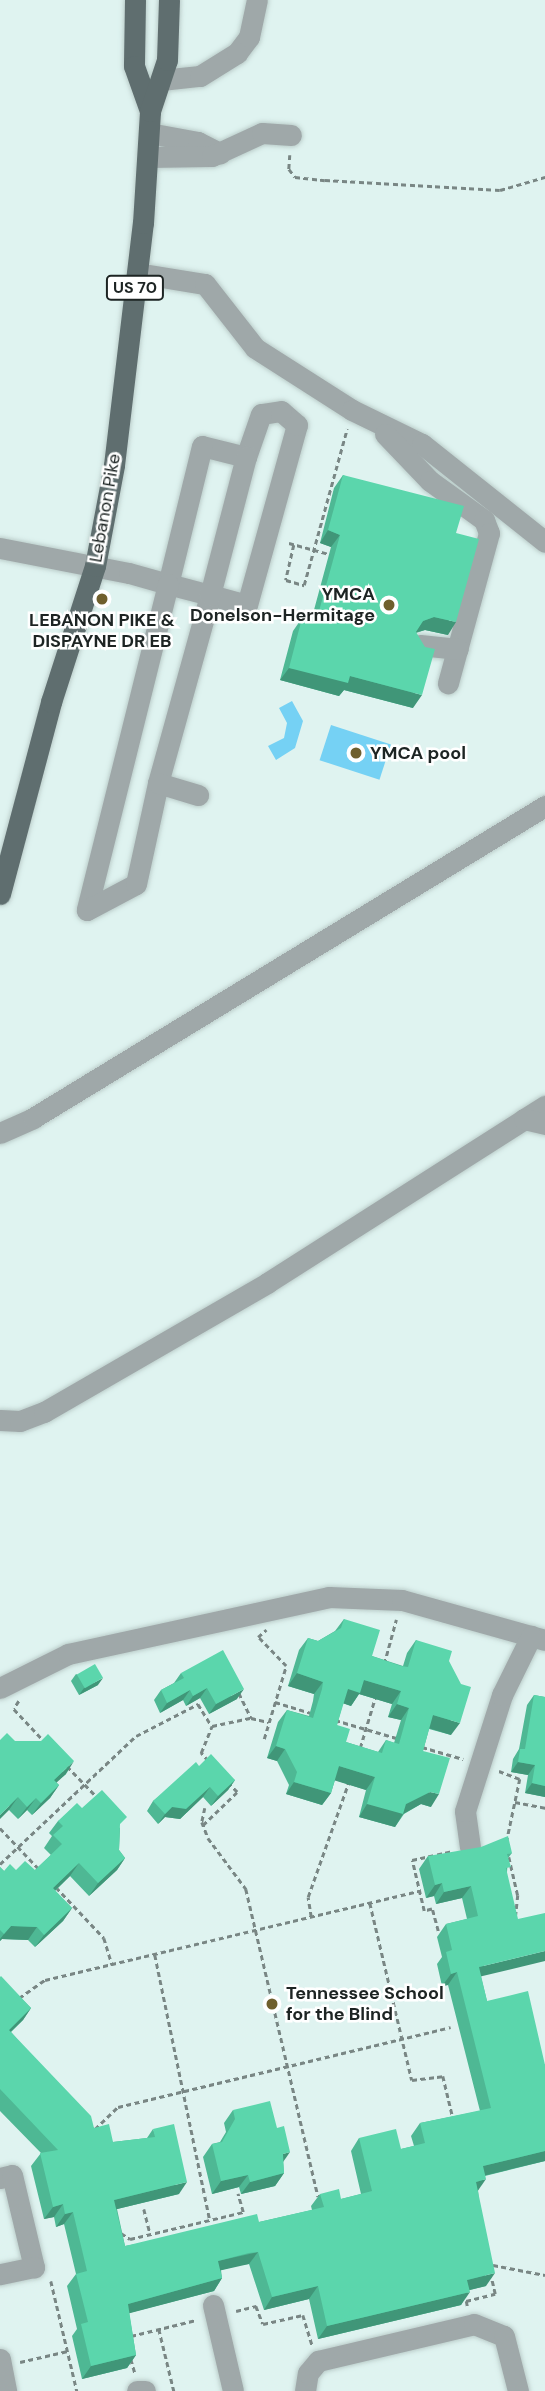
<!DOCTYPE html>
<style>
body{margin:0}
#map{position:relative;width:545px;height:2391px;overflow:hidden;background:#dff3f0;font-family:"DM Sans",sans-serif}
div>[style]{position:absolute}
.water>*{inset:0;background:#75d1f4;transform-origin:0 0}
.path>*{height:2.5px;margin-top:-1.25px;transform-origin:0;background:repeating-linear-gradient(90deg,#798684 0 5px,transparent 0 8.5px)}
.roads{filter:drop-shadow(0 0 2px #bccecb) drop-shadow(0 0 2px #bccecb)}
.minor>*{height:21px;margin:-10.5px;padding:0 10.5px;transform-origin:10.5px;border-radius:10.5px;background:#9fa8a9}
.major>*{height:21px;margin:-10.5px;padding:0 10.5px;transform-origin:10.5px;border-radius:10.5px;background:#5f6e6f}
.wall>*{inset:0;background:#4eb894}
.shaded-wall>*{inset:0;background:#409678}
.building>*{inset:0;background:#5bd6ac;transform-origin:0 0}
.dots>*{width:19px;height:19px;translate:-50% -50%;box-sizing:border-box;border:4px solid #fff;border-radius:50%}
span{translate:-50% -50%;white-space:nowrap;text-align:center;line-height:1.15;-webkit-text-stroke:5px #fff;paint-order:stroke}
.shield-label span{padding:2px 5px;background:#fff;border:2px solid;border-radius:5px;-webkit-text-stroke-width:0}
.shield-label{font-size:16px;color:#1d2423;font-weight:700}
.street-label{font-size:18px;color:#1d2423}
.poi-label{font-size:18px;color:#1d2423;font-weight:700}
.right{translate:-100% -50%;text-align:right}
.left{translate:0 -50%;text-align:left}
</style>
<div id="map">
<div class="water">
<i style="clip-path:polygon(292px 701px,303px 721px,295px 748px,276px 760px,268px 746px,284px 738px,287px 723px,279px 708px)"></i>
<i style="left:331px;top:725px;width:63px;height:37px;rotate:18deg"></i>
</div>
<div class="path">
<i style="left:290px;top:155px;width:14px;rotate:94deg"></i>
<i style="left:289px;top:169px;width:10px;rotate:53deg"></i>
<i style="left:295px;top:177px;width:30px;rotate:6deg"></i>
<i style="left:325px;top:180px;width:175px;rotate:3.3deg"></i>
<i style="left:500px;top:190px;width:47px;rotate:-16.1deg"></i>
<i style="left:289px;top:543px;width:41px;rotate:15.4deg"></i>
<i style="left:294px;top:545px;width:36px;rotate:103deg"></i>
<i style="left:286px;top:580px;width:19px;rotate:16deg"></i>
<i style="left:304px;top:585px;width:162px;rotate:-74.6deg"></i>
<i style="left:384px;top:1664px;width:46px;rotate:-74.7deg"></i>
<i style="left:239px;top:1693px;width:28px;rotate:64deg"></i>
<i style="left:251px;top:1718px;width:18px;rotate:13deg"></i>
<i style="left:19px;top:1701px;width:9px;rotate:122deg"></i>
<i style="left:14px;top:1709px;width:42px;rotate:46.9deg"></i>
<i style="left:275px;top:1702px;width:39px;rotate:17deg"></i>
<i style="left:335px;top:1720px;width:64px;rotate:16.4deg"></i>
<i style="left:264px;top:1739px;width:76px;rotate:-73.2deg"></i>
<i style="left:286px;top:1666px;width:40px;rotate:-134deg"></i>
<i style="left:258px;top:1637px;width:11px;rotate:-41deg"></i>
<i style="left:422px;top:1747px;width:43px;rotate:16.3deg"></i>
<i style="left:360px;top:1748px;width:52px;rotate:-73.3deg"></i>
<i style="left:208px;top:1761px;width:11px;rotate:-131deg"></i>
<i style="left:201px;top:1753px;width:29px;rotate:-68deg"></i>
<i style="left:67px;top:1766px;width:42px;rotate:46deg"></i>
<i style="left:499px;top:1771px;width:22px;rotate:21deg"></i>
<i style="left:520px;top:1779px;width:62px;rotate:102deg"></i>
<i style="left:515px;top:1802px;width:31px;rotate:11deg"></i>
<i style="left:205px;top:1808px;width:14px;rotate:102deg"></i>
<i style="left:202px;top:1822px;width:17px;rotate:69deg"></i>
<i style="left:208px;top:1838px;width:64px;rotate:53.3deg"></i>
<i style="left:246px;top:1889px;width:316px;rotate:76.8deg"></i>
<i style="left:203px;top:1825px;width:47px;rotate:-44.1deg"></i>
<i style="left:237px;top:1792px;width:11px;rotate:-135deg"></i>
<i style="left:0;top:1828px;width:57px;rotate:46.4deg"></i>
<i style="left:509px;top:1857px;width:39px;rotate:77deg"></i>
<i style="left:518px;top:1895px;width:20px;rotate:96deg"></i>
<i style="left:0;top:1864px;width:187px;rotate:-43.3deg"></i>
<i style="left:136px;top:1736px;width:70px;rotate:-27.3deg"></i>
<i style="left:198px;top:1704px;width:26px;rotate:58deg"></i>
<i style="left:212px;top:1726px;width:40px;rotate:-12deg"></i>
<i style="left:56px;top:1887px;width:70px;rotate:46.7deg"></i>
<i style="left:104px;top:1938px;width:28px;rotate:73deg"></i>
<i style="left:370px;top:1903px;width:182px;rotate:76.7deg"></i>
<i style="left:412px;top:2080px;width:31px;rotate:-7deg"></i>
<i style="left:443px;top:2076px;width:43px;rotate:76.6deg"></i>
<i style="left:311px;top:1917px;width:20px;rotate:-99deg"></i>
<i style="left:308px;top:1897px;width:123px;rotate:-70.5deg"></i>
<i style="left:438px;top:1931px;width:23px;rotate:-105deg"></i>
<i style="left:432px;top:1909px;width:8px;rotate:166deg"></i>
<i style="left:424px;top:1911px;width:52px;rotate:-103.2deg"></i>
<i style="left:412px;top:1860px;width:42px;rotate:-12.4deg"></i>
<i style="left:155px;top:1955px;width:271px;rotate:78.3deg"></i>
<i style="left:19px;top:1998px;width:32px;rotate:-35deg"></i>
<i style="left:45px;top:1980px;width:384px;rotate:-13.4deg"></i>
<i style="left:95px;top:2129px;width:32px;rotate:-44deg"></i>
<i style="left:118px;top:2107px;width:342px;rotate:-13.5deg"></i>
<i style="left:144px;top:2209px;width:25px;rotate:76deg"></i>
<i style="left:121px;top:2233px;width:11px;rotate:34deg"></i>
<i style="left:130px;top:2239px;width:116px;rotate:-13.4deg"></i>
<i style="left:243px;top:2212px;width:19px;rotate:-106deg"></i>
<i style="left:493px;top:2265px;width:53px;rotate:10.9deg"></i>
<i style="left:51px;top:2281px;width:113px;rotate:76.7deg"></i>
<i style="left:467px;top:2306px;width:5px;rotate:-101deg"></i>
<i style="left:466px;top:2301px;width:30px;rotate:-14deg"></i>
<i style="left:495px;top:2294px;width:17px;rotate:-103deg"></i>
<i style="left:236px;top:2311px;width:21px;rotate:-14deg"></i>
<i style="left:256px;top:2306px;width:19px;rotate:69deg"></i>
<i style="left:263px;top:2324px;width:41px;rotate:-12.7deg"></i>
<i style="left:303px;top:2315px;width:31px;rotate:73deg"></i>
<i style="left:159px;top:2329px;width:64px;rotate:76.4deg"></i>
<i style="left:131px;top:2336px;width:67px;rotate:-13.8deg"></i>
<i style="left:131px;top:2359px;width:15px;rotate:74deg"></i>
<i style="left:20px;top:2362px;width:49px;rotate:-12.9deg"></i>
</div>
<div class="roads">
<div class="minor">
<i style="left:161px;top:80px;width:39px;rotate:-6deg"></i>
<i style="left:200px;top:76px;width:44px;rotate:-31.9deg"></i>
<i style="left:237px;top:53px;width:20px;rotate:-53deg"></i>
<i style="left:249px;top:37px;width:38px;rotate:-78deg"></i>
<i style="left:149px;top:133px;width:50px;rotate:10.4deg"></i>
<i style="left:198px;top:142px;width:25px;rotate:27deg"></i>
<i style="left:148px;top:157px;width:64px;rotate:-0.9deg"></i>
<i style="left:212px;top:156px;width:55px;rotate:-24.7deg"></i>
<i style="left:262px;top:133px;width:29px;rotate:4deg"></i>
<i style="left:137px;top:273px;width:69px;rotate:9.2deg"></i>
<i style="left:205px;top:284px;width:81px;rotate:52deg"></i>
<i style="left:255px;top:348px;width:115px;rotate:32.6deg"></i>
<i style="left:352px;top:410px;width:78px;rotate:25.9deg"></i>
<i style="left:422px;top:444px;width:157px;rotate:38.5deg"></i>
<i style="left:385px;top:434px;width:65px;rotate:46.2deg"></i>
<i style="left:430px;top:481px;width:67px;rotate:35.8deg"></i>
<i style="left:484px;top:520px;width:14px;rotate:69deg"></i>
<i style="left:489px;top:533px;width:156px;rotate:105.3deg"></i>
<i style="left:0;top:548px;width:131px;rotate:11deg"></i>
<i style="left:129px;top:573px;width:41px;rotate:15.8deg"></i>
<i style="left:168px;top:584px;width:43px;rotate:14.7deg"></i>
<i style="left:210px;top:595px;width:38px;rotate:15deg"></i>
<i style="left:247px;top:605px;width:187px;rotate:-74.5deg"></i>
<i style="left:297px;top:425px;width:21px;rotate:-139deg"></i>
<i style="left:281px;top:411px;width:20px;rotate:171deg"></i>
<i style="left:261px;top:414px;width:46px;rotate:109.2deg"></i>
<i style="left:246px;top:457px;width:45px;rotate:-166deg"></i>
<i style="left:202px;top:446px;width:142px;rotate:103.8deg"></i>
<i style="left:168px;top:584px;width:336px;rotate:104deg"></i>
<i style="left:87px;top:910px;width:55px;rotate:-28deg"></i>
<i style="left:136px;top:884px;width:103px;rotate:-77.7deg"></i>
<i style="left:158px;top:783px;width:195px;rotate:-74.5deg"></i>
<i style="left:210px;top:595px;width:143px;rotate:-75.4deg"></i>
<i style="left:420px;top:645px;width:38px;rotate:6deg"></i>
<i style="left:158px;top:783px;width:42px;rotate:16.7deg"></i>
<i style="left:524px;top:1119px;width:25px;rotate:-32deg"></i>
<i style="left:0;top:1133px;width:36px;rotate:-24deg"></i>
<i style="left:33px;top:1118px;width:600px;rotate:-31.36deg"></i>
<i style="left:0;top:1420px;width:20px;rotate:3deg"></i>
<i style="left:20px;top:1421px;width:26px;rotate:-21deg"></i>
<i style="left:44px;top:1412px;width:258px;rotate:-30deg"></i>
<i style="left:267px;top:1283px;width:305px;rotate:-32.5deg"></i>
<i style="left:524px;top:1119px;width:22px;rotate:13deg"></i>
<i style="left:0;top:1688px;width:76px;rotate:-26.6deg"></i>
<i style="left:68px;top:1654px;width:267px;rotate:-12.3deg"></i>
<i style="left:329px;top:1597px;width:73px;rotate:2.4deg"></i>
<i style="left:402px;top:1600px;width:148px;rotate:15.6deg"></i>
<i style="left:470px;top:1847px;width:36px;rotate:-98deg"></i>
<i style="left:465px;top:1811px;width:122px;rotate:-72.3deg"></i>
<i style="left:502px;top:1695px;width:66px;rotate:-63.8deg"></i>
<i style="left:0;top:2178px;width:12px;rotate:-14deg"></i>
<i style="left:12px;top:2175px;width:95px;rotate:76.6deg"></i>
<i style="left:34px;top:2267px;width:35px;rotate:168deg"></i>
<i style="left:213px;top:2305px;width:88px;rotate:76.9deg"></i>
<i style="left:0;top:2359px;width:33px;rotate:79deg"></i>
<i style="left:137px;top:2391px;width:8px"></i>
<i style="left:305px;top:2391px;width:18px;rotate:-81deg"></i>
<i style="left:308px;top:2373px;width:16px;rotate:-50deg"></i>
<i style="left:318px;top:2361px;width:160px;rotate:-13.3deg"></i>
<i style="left:474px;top:2324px;width:32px;rotate:22deg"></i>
<i style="left:504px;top:2336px;width:57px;rotate:75.7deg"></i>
</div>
<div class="major">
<i style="left:135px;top:0;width:66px;rotate:90.9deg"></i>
<i style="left:134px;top:66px;width:48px;rotate:70.4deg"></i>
<i style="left:0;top:894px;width:199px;rotate:-75.1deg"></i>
<i style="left:51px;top:702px;width:143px;rotate:-72.1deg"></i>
<i style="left:95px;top:566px;width:103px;rotate:-79.3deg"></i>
<i style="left:114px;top:465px;width:244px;rotate:-83.2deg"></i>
<i style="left:143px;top:223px;width:112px;rotate:-86.4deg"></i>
<i style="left:150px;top:111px;width:54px;rotate:-71.6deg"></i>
<i style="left:167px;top:60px;width:60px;rotate:-88.1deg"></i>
</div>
</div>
<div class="wall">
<i style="clip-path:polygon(343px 475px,456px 533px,448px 635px,425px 630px,416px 633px,413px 708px,344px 690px,339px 696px,280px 680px,293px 631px,302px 618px,311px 621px,331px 547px,320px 543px,334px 488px)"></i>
<i style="clip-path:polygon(evenodd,344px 1619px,372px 1656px,403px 1666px,407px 1653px,416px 1640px,449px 1661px,451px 1735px,429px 1729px,423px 1751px,431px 1807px,421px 1804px,404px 1814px,395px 1827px,359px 1817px,366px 1790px,335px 1780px,331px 1793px,322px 1805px,286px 1794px,289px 1785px,277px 1761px,267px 1758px,278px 1722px,287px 1710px,309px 1716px,313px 1701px,314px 1694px,288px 1686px,299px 1650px,308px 1638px,318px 1641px,335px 1631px,344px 1619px,359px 1694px,392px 1704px,388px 1717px,401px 1720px,394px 1743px,386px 1740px,378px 1752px,346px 1742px,337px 1725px,343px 1703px,351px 1706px,359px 1694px)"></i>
<i style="clip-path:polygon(181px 1673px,237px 1699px,209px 1714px,200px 1698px,186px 1706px,183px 1700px,160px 1713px,154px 1700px,161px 1690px,174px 1683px)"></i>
<i style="clip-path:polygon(76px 1674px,98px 1685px,79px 1695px,71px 1681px)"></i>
<i style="clip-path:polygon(534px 1695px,545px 1697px,545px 1797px,525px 1793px,528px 1775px,511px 1772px,513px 1759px,519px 1749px,527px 1705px)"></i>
<i style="clip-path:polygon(15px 1741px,66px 1774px,56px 1782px,59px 1785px,50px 1798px,32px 1815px,27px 1810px,18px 1819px,9px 1810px)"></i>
<i style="clip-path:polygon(199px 1766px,235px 1780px,228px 1790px,211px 1806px,203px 1797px,180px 1819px,165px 1817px,158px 1824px,147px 1811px,153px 1801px)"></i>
<i style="clip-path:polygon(82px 1808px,120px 1828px,119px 1850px,125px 1858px,117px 1870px,89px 1896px,70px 1876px,55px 1891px,72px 1908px,63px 1921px,35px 1947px,28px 1940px,2px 1939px,0 1941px,0 1867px,4px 1871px,35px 1870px,51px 1855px,44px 1848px,52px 1836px,49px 1833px,58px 1821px)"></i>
<i style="clip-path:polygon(512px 1853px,508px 1858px,507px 1872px,481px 1977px,487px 2001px,545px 2065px,545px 2161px,485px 2176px,478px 2190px,486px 2286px,469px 2290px,461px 2305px,318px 2339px,309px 2299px,264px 2310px,249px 2264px,240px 2265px,221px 2270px,222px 2278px,214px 2291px,129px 2313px,136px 2355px,127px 2368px,82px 2379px,72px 2336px,77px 2329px,67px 2286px,76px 2274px,64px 2224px,56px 2227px,54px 2217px,44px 2219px,31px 2166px,41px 2153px,0 2111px,0 1977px,31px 2008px,23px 2020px,11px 2032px,94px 2128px,113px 2142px,147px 2138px,153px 2129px,179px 2194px,117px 2209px,125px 2246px,259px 2222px,312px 2210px,311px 2206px,320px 2194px,341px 2199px,361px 2194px,351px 2151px,359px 2138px,401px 2149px,414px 2146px,411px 2136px,420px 2123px,480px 2111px,448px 1985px,442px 1986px,437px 1964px,442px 1957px,437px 1937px,446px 1924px,467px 1919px,462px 1898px,436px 1904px,434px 1896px,426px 1898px,419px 1869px,428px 1856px)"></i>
<i style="clip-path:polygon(233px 2110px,283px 2161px,284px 2173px,275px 2186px,241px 2194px,239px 2187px,212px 2194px,203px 2157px,212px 2144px,220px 2142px,226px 2132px,224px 2123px)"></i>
</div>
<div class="shaded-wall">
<i style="clip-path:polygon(328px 530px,340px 535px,331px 547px,320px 543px)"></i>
<i style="clip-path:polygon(434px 617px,456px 622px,448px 635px,425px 630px,414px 633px,423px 621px)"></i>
<i style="clip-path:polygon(289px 668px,350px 676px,422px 695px,413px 708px,344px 690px,339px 696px,280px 680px)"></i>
<i style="clip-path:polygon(297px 1673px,323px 1682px,314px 1694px,288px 1686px)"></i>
<i style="clip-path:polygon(103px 1678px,98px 1685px,79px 1695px,84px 1688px)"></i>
<i style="clip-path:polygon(364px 1680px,401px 1691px,392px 1704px,359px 1694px,351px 1706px,339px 1702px,348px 1689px)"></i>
<i style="clip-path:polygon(207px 1688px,200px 1698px,186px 1706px,193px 1696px)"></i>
<i style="clip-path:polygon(244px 1689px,237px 1699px,209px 1714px,216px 1704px)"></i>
<i style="clip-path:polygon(190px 1690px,183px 1700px,160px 1713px,167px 1703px)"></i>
<i style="clip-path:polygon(397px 1704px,409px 1708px,401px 1720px,388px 1717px)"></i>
<i style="clip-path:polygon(433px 1715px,460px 1723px,451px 1735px,425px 1727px)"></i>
<i style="clip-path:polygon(276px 1746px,285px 1749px,277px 1761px,267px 1758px)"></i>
<i style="clip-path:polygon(74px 1761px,66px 1774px,45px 1793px,54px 1780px)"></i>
<i style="clip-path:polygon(518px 1762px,535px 1765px,528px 1775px,511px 1772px)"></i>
<i style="clip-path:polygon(339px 1766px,375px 1777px,366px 1790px,330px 1779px)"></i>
<i style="clip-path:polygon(235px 1780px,228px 1790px,211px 1806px,218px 1796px)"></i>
<i style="clip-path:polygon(294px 1782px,331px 1793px,322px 1805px,286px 1794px)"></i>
<i style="clip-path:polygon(532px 1783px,545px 1786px,545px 1797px,525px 1793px)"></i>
<i style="clip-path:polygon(59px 1785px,50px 1798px,32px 1815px,41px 1803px)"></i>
<i style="clip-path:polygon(210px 1787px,203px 1797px,180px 1819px,165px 1817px,158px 1824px,165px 1814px,172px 1807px)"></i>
<i style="clip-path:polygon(430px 1792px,439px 1794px,431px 1807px,421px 1804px,403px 1814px,395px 1827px,359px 1817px,367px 1804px,406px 1804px)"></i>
<i style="clip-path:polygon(18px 1797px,9px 1810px,0 1819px,0 1815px)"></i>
<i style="clip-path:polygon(36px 1798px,27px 1810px,18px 1819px,27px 1807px)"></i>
<i style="clip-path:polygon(125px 1858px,117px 1870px,89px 1896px,98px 1883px)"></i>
<i style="clip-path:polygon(79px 1863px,70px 1876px,44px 1901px,53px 1888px)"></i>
<i style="clip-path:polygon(442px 1883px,434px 1896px,426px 1898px,435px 1885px)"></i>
<i style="clip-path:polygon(471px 1886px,462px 1898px,436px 1904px,444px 1892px)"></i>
<i style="clip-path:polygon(72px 1908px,63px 1921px,35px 1947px,44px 1935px)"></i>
<i style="clip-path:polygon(11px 1926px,37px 1927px,28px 1940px,2px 1939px,0 1941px,0 1939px,4px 1934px)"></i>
<i style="clip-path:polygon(545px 1951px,545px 1961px,470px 1979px,479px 1967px)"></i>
<i style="clip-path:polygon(457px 1972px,448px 1985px,442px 1986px,451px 1974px)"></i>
<i style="clip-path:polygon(31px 2008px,23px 2020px,0 2042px,9px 2030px)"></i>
<i style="clip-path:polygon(545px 2151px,545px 2161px,474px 2178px,483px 2166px)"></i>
<i style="clip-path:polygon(290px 2152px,281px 2165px,283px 2154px)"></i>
<i style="clip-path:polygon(284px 2173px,275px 2186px,241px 2194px,250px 2182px)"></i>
<i style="clip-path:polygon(248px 2175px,239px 2187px,212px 2194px,221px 2181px)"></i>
<i style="clip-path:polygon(486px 2179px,477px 2192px,476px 2182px)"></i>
<i style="clip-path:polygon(187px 2182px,179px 2194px,105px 2212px,114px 2200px)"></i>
<i style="clip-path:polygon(63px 2204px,54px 2217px,44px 2219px,53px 2207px)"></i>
<i style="clip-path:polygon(73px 2212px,64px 2224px,56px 2227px,65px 2214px)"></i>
<i style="clip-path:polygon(258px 2252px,249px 2264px,209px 2273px,218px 2261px)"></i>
<i style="clip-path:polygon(495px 2273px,486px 2286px,458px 2293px,467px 2280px)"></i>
<i style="clip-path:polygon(222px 2278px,214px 2291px,119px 2316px,128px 2304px)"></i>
<i style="clip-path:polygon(318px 2286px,309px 2299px,264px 2310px,272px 2297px)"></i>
<i style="clip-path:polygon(470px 2292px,461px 2305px,318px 2339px,327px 2326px)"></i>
<i style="clip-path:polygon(136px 2355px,127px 2368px,82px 2379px,91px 2366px)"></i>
</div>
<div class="building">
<i style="clip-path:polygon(343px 475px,464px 506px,456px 533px,479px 539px,456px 622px,434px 617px,423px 621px,416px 632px,425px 647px,435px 649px,422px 695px,350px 676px,348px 683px,289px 668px,302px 618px,316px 622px,340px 535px,328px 530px)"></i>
<i style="clip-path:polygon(evenodd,344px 1619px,380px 1630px,372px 1656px,401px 1666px,408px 1667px,416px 1640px,452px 1651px,449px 1661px,461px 1684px,471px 1687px,460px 1723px,433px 1715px,423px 1751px,450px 1758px,439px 1794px,430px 1792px,406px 1804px,403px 1814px,367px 1804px,375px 1777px,339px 1766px,331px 1793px,294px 1782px,297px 1772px,285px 1749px,276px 1746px,287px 1710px,313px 1718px,322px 1689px,323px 1682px,297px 1673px,308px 1638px,318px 1641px,341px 1628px,344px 1619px,364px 1680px,401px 1691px,397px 1704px,409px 1708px,399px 1744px,386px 1740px,382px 1753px,346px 1742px,350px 1729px,337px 1725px,348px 1689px,360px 1693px,364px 1680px)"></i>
<i style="clip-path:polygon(223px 1650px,244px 1689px,216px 1704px,207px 1688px,193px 1696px,190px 1690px,167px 1703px,161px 1690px,184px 1678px,181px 1673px)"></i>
<i style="left:95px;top:1664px;width:16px;height:21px;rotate:60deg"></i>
<i style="clip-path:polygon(534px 1695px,545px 1697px,545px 1786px,532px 1783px,535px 1765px,518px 1762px,520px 1749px,525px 1749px)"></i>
<i style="clip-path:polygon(7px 1733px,15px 1741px,41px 1741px,48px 1734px,74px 1761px,54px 1780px,59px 1785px,41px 1803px,36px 1798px,27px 1807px,18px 1797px,0 1815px,0 1740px)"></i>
<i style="clip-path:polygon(211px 1754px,235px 1780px,218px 1796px,210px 1787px,186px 1809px,172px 1807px,165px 1814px,153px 1801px,196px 1762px,199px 1766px)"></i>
<i style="clip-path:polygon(102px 1790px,127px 1817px,120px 1824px,119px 1850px,125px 1858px,98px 1883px,79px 1863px,53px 1888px,72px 1908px,44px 1935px,37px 1927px,11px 1926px,4px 1934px,0 1930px,0 1867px,4px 1871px,10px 1864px,16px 1870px,25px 1861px,35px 1870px,62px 1844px,53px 1835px,63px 1826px,58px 1821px,77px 1803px,82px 1808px)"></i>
<i style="clip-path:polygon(508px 1836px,512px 1853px,507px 1854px,511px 1867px,506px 1868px,518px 1919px,545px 1913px,545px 1951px,479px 1967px,487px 2001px,528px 1991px,545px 2065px,545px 2151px,483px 2166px,486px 2179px,476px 2182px,495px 2273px,467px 2280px,470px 2292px,327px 2326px,318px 2286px,272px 2297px,258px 2252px,249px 2253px,218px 2261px,222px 2278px,128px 2304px,136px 2355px,91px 2366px,81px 2324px,88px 2322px,76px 2274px,87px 2271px,73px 2212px,65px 2214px,63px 2204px,53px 2207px,40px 2153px,58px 2150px,0 2089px,0 1977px,1px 1976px,31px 2008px,9px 2030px,91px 2116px,94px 2128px,109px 2124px,113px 2142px,155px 2137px,153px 2129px,174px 2124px,187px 2182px,114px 2200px,125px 2246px,257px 2214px,259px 2222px,324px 2207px,320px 2194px,339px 2189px,341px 2199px,372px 2191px,359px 2138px,396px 2129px,401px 2149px,425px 2143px,420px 2123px,491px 2108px,457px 1972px,451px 1974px,446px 1952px,452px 1950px,446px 1924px,478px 1916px,471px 1886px,444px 1892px,442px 1883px,435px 1885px,428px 1856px,481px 1847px)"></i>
<i style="clip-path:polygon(270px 2101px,277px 2128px,284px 2126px,290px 2152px,283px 2154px,284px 2173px,250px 2182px,248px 2175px,221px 2181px,212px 2144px,222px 2142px,235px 2119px,233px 2110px)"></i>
</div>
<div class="dots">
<i style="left:102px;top:599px;background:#6f5f2d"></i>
<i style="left:389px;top:605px;background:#6f5f2d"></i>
<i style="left:356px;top:753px;background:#6f5f2d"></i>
<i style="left:272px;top:2004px;background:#6f5f2d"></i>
</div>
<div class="shield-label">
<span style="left:135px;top:288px">US 70</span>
</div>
<div class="street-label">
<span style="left:105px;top:508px;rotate:-80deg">Lebanon Pike</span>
</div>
<div class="poi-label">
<span class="right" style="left:375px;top:605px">YMCA<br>Donelson-Hermitage</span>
<span style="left:102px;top:631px">LEBANON PIKE &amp;<br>DISPAYNE DR EB</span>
<span class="left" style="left:370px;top:753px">YMCA pool</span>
<span class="left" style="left:286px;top:2004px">Tennessee School<br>for the Blind</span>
</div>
</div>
